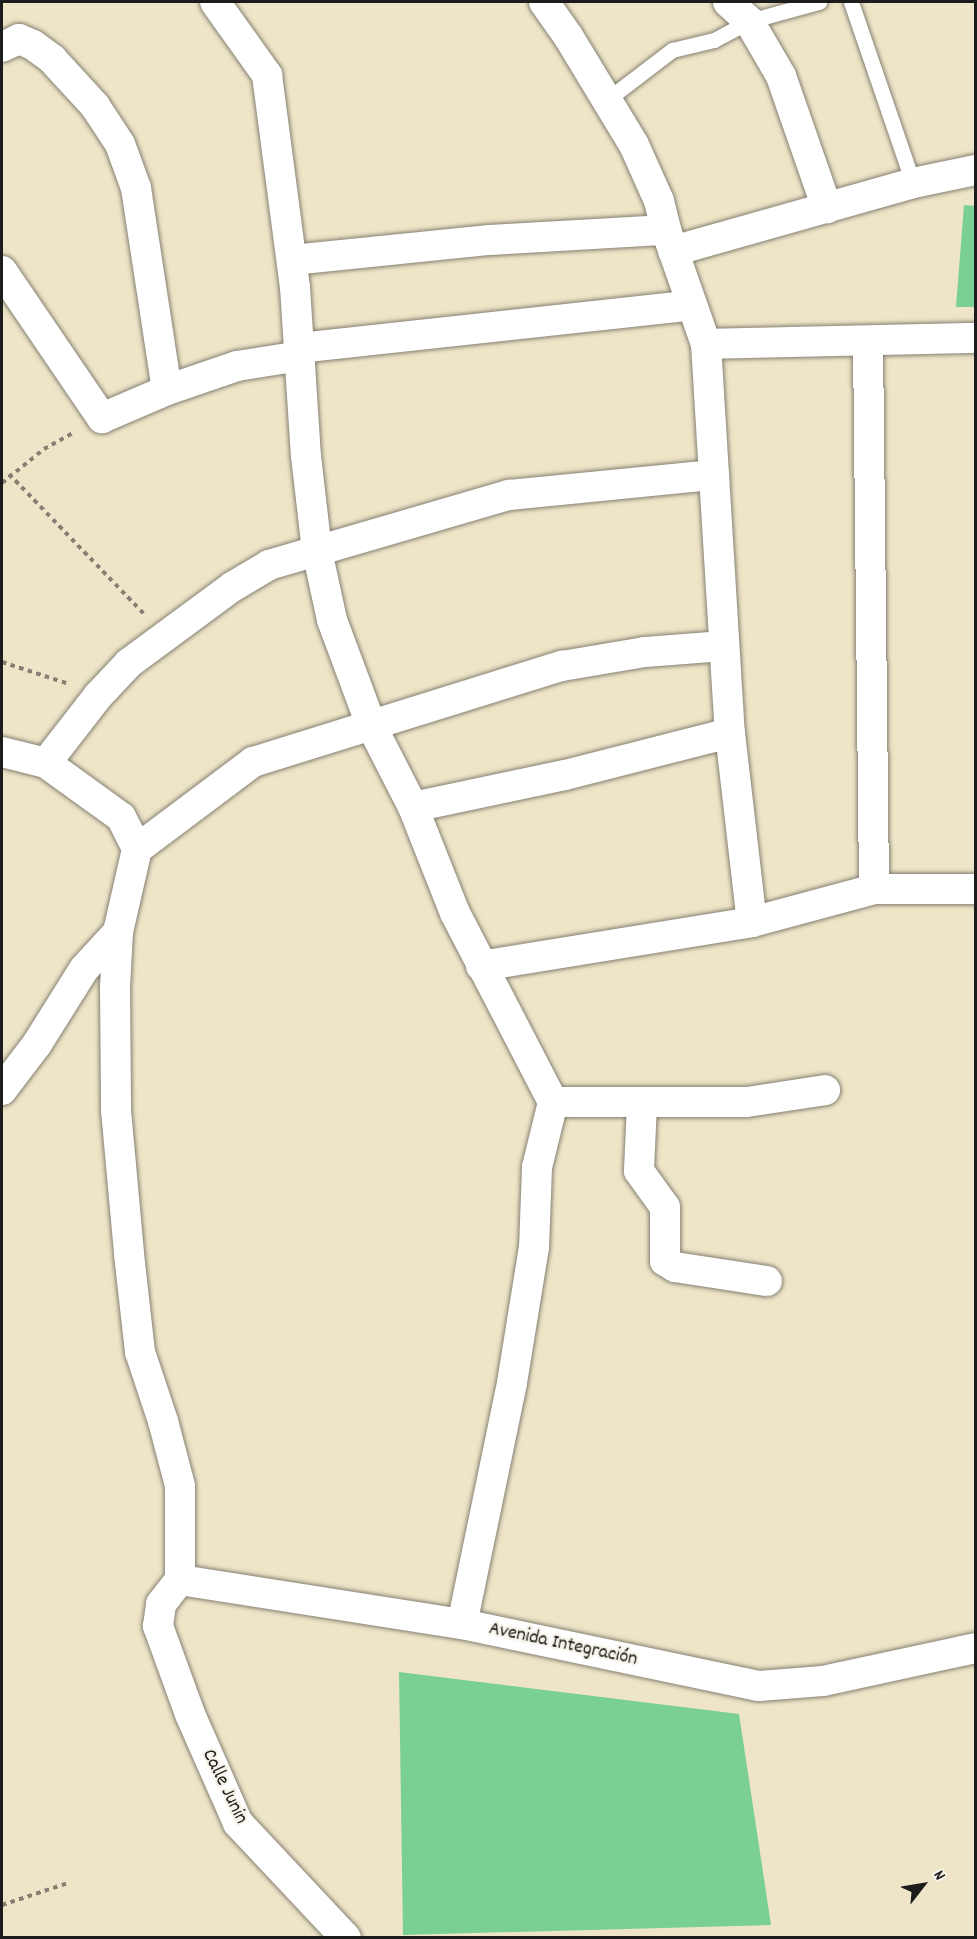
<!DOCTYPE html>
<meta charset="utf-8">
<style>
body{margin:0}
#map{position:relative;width:977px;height:1939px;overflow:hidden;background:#eee5c8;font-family:Dekko,sans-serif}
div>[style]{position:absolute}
.green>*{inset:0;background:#7acf92}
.path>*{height:4px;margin-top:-2px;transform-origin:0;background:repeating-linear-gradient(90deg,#858072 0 4.5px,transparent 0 9px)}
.roads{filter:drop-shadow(0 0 2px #858072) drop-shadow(0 0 2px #858072)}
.service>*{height:15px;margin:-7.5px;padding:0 7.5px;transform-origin:7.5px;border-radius:7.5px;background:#fff}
.minor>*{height:30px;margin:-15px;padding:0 15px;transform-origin:15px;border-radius:15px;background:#fff}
span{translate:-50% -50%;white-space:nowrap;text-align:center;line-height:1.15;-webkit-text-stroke:4.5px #f7f3e8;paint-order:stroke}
.street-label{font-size:20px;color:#1c1c1c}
.frame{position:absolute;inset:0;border:3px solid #1c1c1c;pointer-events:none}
.north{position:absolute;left:893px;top:1855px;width:60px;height:60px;-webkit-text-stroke:4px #f7f3e8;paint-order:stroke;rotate:59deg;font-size:16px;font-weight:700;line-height:24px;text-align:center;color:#1c1c1c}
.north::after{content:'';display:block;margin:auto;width:21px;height:27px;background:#1c1c1c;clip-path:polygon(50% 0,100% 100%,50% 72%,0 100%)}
</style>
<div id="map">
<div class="green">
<i style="clip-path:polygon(964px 205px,975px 206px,975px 307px,956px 307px)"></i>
<i style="clip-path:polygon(399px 1672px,739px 1714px,771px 1925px,403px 1935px)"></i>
</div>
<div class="path">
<i style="left:9px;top:474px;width:194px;rotate:46deg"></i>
<i style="left:2px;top:483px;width:54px;rotate:-39deg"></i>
<i style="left:44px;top:449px;width:35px;rotate:-29deg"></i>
<i style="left:2px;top:662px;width:71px;rotate:18.2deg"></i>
<i style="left:2px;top:1905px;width:70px;rotate:-18.4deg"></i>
</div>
<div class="roads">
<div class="service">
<i style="left:851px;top:2px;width:191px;rotate:71.1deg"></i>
<i style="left:608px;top:99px;width:81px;rotate:-37.4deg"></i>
<i style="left:672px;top:50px;width:43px;rotate:-13.4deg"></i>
<i style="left:714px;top:40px;width:40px;rotate:-28deg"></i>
<i style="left:749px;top:21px;width:73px;rotate:-15.2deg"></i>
</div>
<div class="minor">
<i style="left:215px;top:2px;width:90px;rotate:54.5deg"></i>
<i style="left:267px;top:75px;width:214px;rotate:82.5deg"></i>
<i style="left:295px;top:287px;width:169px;rotate:86.3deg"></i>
<i style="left:306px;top:456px;width:96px;rotate:83.4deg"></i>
<i style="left:317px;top:551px;width:71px;rotate:77.7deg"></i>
<i style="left:332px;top:620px;width:112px;rotate:69.6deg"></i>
<i style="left:371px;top:725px;width:92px;rotate:62.9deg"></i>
<i style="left:413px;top:807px;width:114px;rotate:68.4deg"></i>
<i style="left:455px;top:913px;width:213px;rotate:62.6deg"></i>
<i style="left:553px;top:1102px;width:67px;rotate:103.8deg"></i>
<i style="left:537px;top:1167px;width:80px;rotate:92.1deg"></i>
<i style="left:534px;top:1247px;width:138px;rotate:99.2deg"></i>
<i style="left:512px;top:1383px;width:246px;rotate:101.7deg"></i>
<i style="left:544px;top:2px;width:42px;rotate:54.8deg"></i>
<i style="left:568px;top:36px;width:127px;rotate:58.8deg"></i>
<i style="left:634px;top:145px;width:61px;rotate:65.9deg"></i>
<i style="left:659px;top:201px;width:30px;rotate:76deg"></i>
<i style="left:666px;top:230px;width:121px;rotate:70.7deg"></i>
<i style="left:706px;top:344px;width:390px;rotate:86.5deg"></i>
<i style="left:730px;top:733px;width:190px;rotate:83.4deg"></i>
<i style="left:728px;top:2px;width:28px;rotate:42deg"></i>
<i style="left:749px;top:21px;width:64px;rotate:59.8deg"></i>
<i style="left:781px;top:76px;width:140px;rotate:70.8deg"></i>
<i style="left:2px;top:47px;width:19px;rotate:-25deg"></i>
<i style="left:19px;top:39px;width:15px;rotate:23deg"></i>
<i style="left:33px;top:45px;width:24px;rotate:36deg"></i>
<i style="left:52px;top:59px;width:64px;rotate:47.5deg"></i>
<i style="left:95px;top:106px;width:45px;rotate:56.7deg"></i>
<i style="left:120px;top:144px;width:47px;rotate:70deg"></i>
<i style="left:136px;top:188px;width:204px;rotate:81.3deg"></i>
<i style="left:673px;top:251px;width:249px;rotate:-15.8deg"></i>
<i style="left:913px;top:183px;width:64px;rotate:-11.7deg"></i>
<i style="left:292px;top:260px;width:199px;rotate:-5.8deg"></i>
<i style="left:490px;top:240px;width:176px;rotate:-3.3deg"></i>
<i style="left:2px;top:271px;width:178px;rotate:55.8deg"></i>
<i style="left:102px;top:418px;width:71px;rotate:-23.3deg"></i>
<i style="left:167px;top:390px;width:74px;rotate:-18.9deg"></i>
<i style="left:237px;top:366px;width:64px;rotate:-9deg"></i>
<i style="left:868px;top:341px;width:548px;rotate:89.37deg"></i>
<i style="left:706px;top:344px;width:270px;rotate:-1.3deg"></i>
<i style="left:299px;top:348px;width:395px;rotate:-6.2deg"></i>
<i style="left:2px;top:752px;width:45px;rotate:14deg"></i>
<i style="left:46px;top:763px;width:92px;rotate:35.8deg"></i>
<i style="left:121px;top:817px;width:36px;rotate:63deg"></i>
<i style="left:137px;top:849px;width:85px;rotate:102.9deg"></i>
<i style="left:118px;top:932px;width:50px;rotate:132.6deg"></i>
<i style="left:84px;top:969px;width:89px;rotate:122.1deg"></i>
<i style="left:37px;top:1044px;width:58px;rotate:127.3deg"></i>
<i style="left:46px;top:763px;width:85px;rotate:-52.2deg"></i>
<i style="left:98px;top:696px;width:45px;rotate:-46.8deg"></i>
<i style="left:129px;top:663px;width:128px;rotate:-36.4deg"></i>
<i style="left:232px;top:587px;width:43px;rotate:-30.7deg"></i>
<i style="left:269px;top:565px;width:250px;rotate:-16.3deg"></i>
<i style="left:509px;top:495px;width:206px;rotate:-5.6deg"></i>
<i style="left:413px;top:807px;width:155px;rotate:-11.9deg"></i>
<i style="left:565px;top:775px;width:170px;rotate:-14.3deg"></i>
<i style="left:137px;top:849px;width:145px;rotate:-36.9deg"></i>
<i style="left:253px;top:762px;width:324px;rotate:-17.3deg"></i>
<i style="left:562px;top:666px;width:84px;rotate:-9.6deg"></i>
<i style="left:645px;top:652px;width:79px;rotate:-4.3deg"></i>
<i style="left:118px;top:932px;width:55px;rotate:93.1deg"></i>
<i style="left:115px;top:987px;width:123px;rotate:89.5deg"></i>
<i style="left:116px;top:1110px;width:145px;rotate:84.8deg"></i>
<i style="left:129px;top:1254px;width:99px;rotate:83.6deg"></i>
<i style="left:140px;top:1352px;width:73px;rotate:71.6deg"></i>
<i style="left:163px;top:1421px;width:67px;rotate:75.3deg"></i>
<i style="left:180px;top:1486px;width:94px;rotate:90deg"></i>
<i style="left:481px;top:966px;width:275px;rotate:-9.2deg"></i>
<i style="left:752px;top:922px;width:126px;rotate:-15.1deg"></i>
<i style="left:874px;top:889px;width:102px"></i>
<i style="left:553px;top:1102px;width:194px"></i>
<i style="left:747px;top:1102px;width:79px;rotate:-8.7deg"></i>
<i style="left:642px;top:1104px;width:67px;rotate:92.6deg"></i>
<i style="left:639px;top:1171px;width:44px;rotate:54.2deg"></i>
<i style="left:665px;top:1207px;width:54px;rotate:90deg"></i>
<i style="left:665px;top:1261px;width:12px;rotate:31deg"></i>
<i style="left:675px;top:1267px;width:93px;rotate:8.7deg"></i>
<i style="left:346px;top:1938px;width:158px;rotate:-133.2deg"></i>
<i style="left:238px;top:1823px;width:119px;rotate:-113.8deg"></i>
<i style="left:190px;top:1714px;width:94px;rotate:-110deg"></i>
<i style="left:158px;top:1626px;width:22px;rotate:-82deg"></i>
<i style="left:161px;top:1604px;width:31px;rotate:-52deg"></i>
<i style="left:180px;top:1580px;width:285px;rotate:8.9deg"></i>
<i style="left:462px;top:1624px;width:303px;rotate:11.8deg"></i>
<i style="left:759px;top:1686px;width:64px;rotate:-4.5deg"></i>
<i style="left:823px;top:1681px;width:157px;rotate:-12.2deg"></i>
</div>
</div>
<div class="street-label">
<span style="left:563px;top:1645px;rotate:12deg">Avenida Integración</span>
<span style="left:224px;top:1787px;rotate:64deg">Calle Junin</span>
</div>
<div class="frame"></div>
<div class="north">N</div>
</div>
